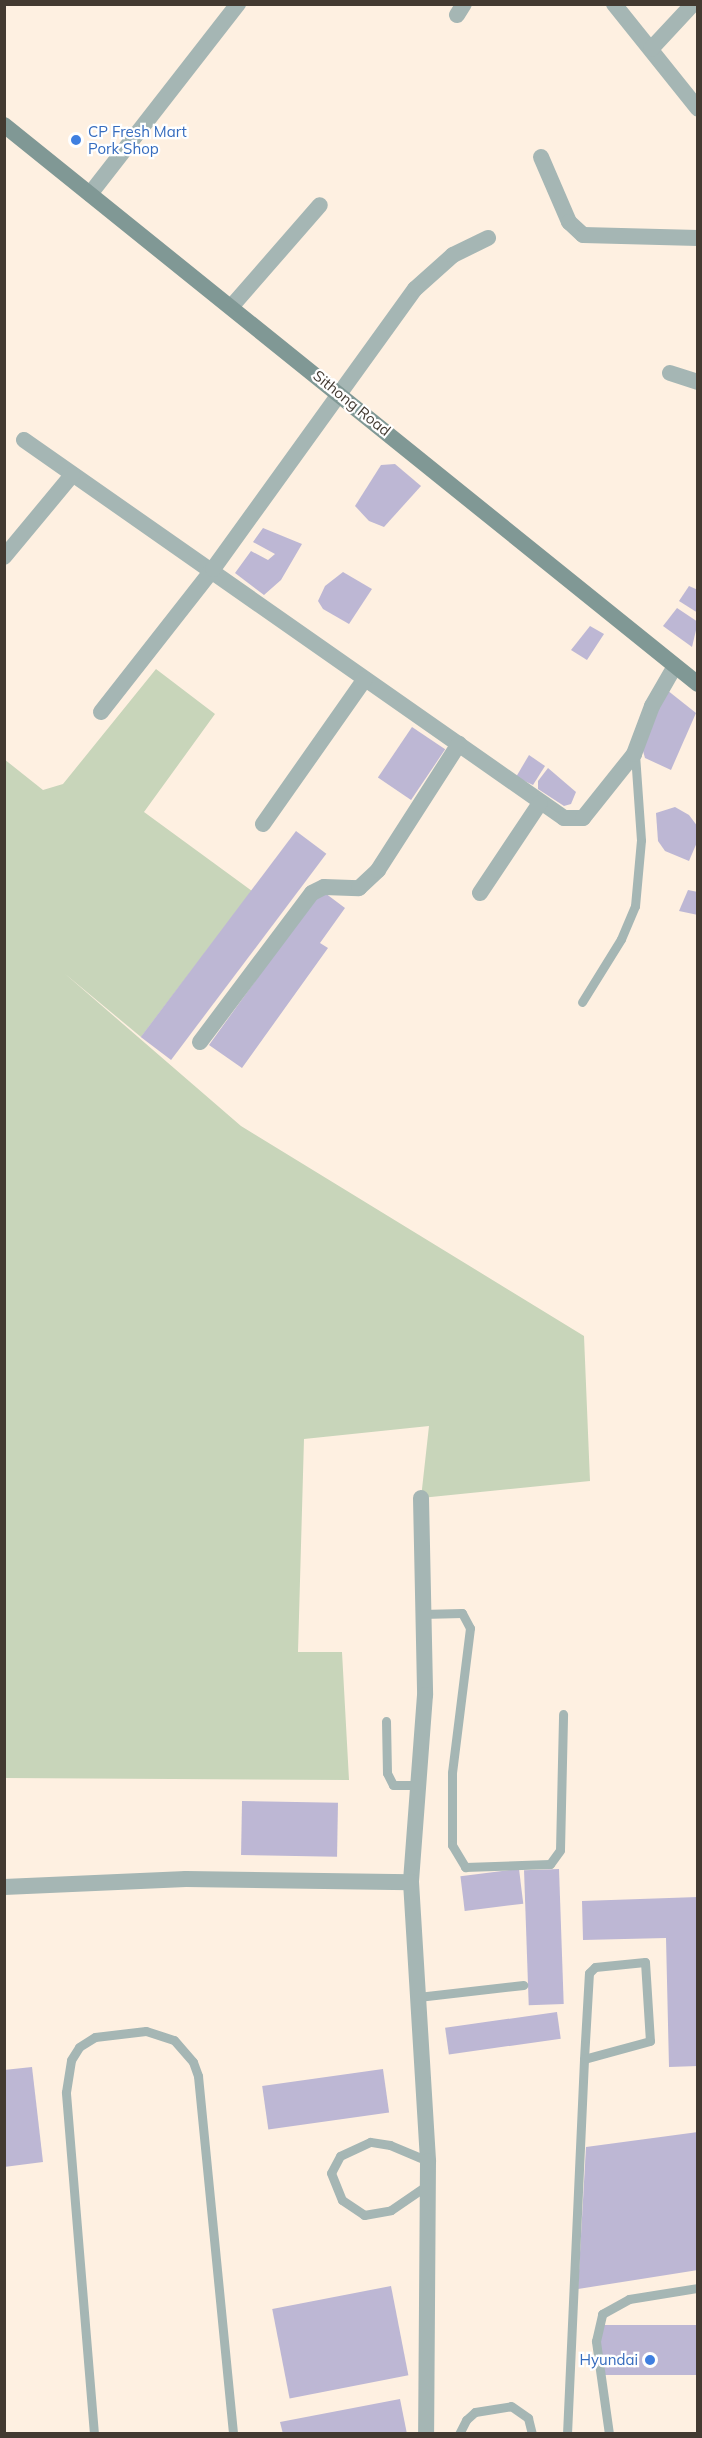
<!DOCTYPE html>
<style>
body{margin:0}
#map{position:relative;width:702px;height:2438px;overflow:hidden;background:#fef0e1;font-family:Mulish,sans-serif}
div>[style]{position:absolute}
.green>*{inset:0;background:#c8d5ba}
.building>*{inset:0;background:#bdb7d4;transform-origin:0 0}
.service>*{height:9px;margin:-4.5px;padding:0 4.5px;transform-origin:4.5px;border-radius:4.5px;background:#a5b6b4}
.minor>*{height:16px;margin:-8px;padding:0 8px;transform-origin:8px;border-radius:8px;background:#a5b6b4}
.secondary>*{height:16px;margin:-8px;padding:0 8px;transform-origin:8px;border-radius:8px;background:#809895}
.dots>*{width:16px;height:16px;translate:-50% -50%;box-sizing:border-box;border:3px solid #fff;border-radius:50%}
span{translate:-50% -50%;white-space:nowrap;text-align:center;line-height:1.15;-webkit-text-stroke:4.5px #fff;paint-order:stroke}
.shop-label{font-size:15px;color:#366cbe}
.left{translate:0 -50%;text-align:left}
.right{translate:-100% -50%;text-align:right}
.street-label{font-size:15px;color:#433a31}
.frame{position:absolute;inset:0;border:6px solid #433a31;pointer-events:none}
</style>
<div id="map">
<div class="green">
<i style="clip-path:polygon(156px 669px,215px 714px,144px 812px,252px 891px,141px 1037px,64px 973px,241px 1126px,584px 1336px,590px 1481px,421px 1498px,429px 1426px,304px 1439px,298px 1652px,342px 1652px,349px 1780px,5px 1778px,4px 759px,43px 790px,63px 784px)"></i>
</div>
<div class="building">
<i style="clip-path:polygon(395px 464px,421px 486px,384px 527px,369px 521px,355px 506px,381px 465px)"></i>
<i style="clip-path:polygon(263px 528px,302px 544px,281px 580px,264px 595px,235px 573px,251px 551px,268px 560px,275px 554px,253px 542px)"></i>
<i style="clip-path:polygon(343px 572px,372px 589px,349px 624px,323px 609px,318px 601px,325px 586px)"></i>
<i style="clip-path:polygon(689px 586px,698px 590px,698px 613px,679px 601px)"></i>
<i style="clip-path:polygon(677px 608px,698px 622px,692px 647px,663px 626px)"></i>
<i style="clip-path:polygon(590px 626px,604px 634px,587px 660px,571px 650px)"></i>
<i style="clip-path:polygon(667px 690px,696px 713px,671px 770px,645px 758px,641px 744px)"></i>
<i style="left:412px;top:727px;width:40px;height:61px;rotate:34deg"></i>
<i style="clip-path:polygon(529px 755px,545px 766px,533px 785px,516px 777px)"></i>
<i style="clip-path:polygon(548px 768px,576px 792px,571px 804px,564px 806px,538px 789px,538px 781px)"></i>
<i style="clip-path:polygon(675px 807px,689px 815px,698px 827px,698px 840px,689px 861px,665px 851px,658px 841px,656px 813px)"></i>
<i style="left:296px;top:831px;width:38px;height:258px;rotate:37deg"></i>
<i style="clip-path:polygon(321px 890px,345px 908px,320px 943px,328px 948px,242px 1068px,209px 1045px)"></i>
<i style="clip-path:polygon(688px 890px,698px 892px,698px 915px,679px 911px)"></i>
<i style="left:242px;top:1801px;width:96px;height:54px;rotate:1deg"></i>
<i style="left:519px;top:1869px;width:35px;height:59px;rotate:83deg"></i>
<i style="left:559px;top:1869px;width:135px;height:35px;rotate:88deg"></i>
<i style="clip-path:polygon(698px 1897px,698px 2066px,669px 2067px,666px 1938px,583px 1940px,582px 1901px)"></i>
<i style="left:557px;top:2012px;width:27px;height:113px;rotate:82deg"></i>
<i style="clip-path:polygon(32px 2067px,43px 2162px,4px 2167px,4px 2070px)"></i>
<i style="left:383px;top:2069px;width:44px;height:122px;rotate:82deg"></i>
<i style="clip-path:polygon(698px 2132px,698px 2270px,578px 2289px,586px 2147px)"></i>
<i style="left:391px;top:2286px;width:91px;height:121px;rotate:79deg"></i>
<i style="left:698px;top:2325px;width:50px;height:99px;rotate:90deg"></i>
<i style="clip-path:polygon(400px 2399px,407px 2434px,283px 2434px,280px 2422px)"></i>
</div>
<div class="service">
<i style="left:582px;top:1002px;width:74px;rotate:-58.2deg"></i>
<i style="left:621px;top:939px;width:36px;rotate:-67deg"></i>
<i style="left:635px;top:906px;width:66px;rotate:-84.8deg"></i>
<i style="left:641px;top:840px;width:85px;rotate:-94deg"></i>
<i style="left:422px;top:1614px;width:40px;rotate:-1.4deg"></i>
<i style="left:462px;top:1613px;width:17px;rotate:62deg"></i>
<i style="left:470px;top:1628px;width:146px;rotate:97.1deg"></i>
<i style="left:452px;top:1773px;width:72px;rotate:90deg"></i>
<i style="left:452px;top:1845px;width:26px;rotate:59deg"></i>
<i style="left:465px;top:1867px;width:85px;rotate:-2deg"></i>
<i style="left:550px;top:1864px;width:17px;rotate:-54deg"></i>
<i style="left:560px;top:1850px;width:136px;rotate:-88.7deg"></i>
<i style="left:386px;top:1721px;width:52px;rotate:88.9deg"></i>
<i style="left:387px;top:1773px;width:13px;rotate:63deg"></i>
<i style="left:393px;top:1785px;width:23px"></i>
<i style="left:418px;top:1997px;width:106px;rotate:-6.5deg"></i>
<i style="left:428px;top:2161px;width:41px;rotate:-157.2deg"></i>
<i style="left:390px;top:2145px;width:20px;rotate:-171deg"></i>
<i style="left:370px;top:2142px;width:33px;rotate:155deg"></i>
<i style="left:340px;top:2156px;width:19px;rotate:118deg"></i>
<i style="left:331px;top:2173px;width:29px;rotate:68deg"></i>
<i style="left:342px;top:2200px;width:27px;rotate:34deg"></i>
<i style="left:364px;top:2215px;width:27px;rotate:-10deg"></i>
<i style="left:391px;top:2210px;width:46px;rotate:-34.4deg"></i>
<i style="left:94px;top:2434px;width:343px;rotate:-94.7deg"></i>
<i style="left:66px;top:2092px;width:32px;rotate:-81deg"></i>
<i style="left:71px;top:2060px;width:15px;rotate:-58deg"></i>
<i style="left:79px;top:2047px;width:19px;rotate:-32deg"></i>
<i style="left:95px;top:2037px;width:51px;rotate:-6.7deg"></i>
<i style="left:146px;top:2031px;width:29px;rotate:18deg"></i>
<i style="left:174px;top:2040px;width:29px;rotate:49deg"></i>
<i style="left:193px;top:2062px;width:15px;rotate:70deg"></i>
<i style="left:198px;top:2076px;width:360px;rotate:84.4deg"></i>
<i style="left:459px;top:2434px;width:16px;rotate:-63deg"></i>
<i style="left:466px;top:2420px;width:12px;rotate:-42deg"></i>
<i style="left:475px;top:2412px;width:36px;rotate:-9deg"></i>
<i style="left:511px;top:2406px;width:21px;rotate:35deg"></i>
<i style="left:528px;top:2418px;width:16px;rotate:76deg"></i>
<i style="left:567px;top:2434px;width:375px;rotate:-87.4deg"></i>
<i style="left:584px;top:2059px;width:86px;rotate:-86.7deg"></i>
<i style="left:589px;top:1973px;width:8px;rotate:-45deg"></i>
<i style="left:595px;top:1967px;width:50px;rotate:-5.7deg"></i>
<i style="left:645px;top:1962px;width:79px;rotate:86.4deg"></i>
<i style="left:650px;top:2041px;width:68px;rotate:164.7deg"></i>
<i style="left:609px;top:2434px;width:94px;rotate:-98deg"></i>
<i style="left:596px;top:2341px;width:28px;rotate:-77deg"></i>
<i style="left:602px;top:2314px;width:31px;rotate:-29deg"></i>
<i style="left:629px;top:2299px;width:70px;rotate:-9.1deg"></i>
</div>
<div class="minor">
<i style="left:614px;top:4px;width:134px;rotate:51.3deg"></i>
<i style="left:457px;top:15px;width:13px;rotate:-58deg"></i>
<i style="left:651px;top:49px;width:62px;rotate:-47deg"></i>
<i style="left:541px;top:157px;width:71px;rotate:66.7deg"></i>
<i style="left:569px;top:222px;width:19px;rotate:43deg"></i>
<i style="left:583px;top:235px;width:115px;rotate:1.5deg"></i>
<i style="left:90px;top:194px;width:241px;rotate:-52.1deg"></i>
<i style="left:231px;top:307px;width:135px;rotate:-48.9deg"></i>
<i style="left:670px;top:373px;width:29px;rotate:18deg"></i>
<i style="left:24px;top:440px;width:659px;rotate:34.99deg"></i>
<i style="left:564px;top:818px;width:19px"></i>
<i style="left:583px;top:818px;width:82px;rotate:-51.4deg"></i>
<i style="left:634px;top:754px;width:51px;rotate:-69.4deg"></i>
<i style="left:652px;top:706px;width:46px;rotate:-60.1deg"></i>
<i style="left:4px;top:557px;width:107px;rotate:-50.3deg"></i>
<i style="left:101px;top:712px;width:182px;rotate:-51.9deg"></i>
<i style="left:213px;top:569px;width:345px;rotate:-54.2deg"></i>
<i style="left:415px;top:289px;width:51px;rotate:-41.8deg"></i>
<i style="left:453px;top:255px;width:39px;rotate:-26deg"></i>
<i style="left:263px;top:824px;width:177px;rotate:-54.9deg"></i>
<i style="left:480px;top:893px;width:108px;rotate:-56.3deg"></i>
<i style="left:200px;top:1042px;width:186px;rotate:-53.1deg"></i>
<i style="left:312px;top:893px;width:13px;rotate:-27deg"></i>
<i style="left:324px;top:887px;width:35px;rotate:2deg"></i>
<i style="left:359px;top:888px;width:26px;rotate:-43deg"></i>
<i style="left:378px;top:870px;width:150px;rotate:-57.3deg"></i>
<i style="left:421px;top:1498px;width:197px;rotate:88.8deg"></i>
<i style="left:425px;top:1695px;width:188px;rotate:94.3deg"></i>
<i style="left:411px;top:1882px;width:280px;rotate:86.5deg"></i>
<i style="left:428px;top:2161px;width:273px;rotate:90.4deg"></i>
<i style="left:4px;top:1887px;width:182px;rotate:-2.5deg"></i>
<i style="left:186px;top:1879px;width:225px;rotate:0.8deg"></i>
</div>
<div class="secondary">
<i style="left:4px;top:125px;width:891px;rotate:38.85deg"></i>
</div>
<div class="dots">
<i style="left:76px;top:140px;background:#3f7fe0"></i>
<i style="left:650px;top:2360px;background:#3f7fe0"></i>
</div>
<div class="shop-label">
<span class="left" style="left:88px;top:140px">CP Fresh Mart<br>Pork Shop</span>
<span class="right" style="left:638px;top:2360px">Hyundai</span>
</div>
<div class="street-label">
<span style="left:352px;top:403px;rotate:39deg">Sithong Road</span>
</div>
<div class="frame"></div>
</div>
